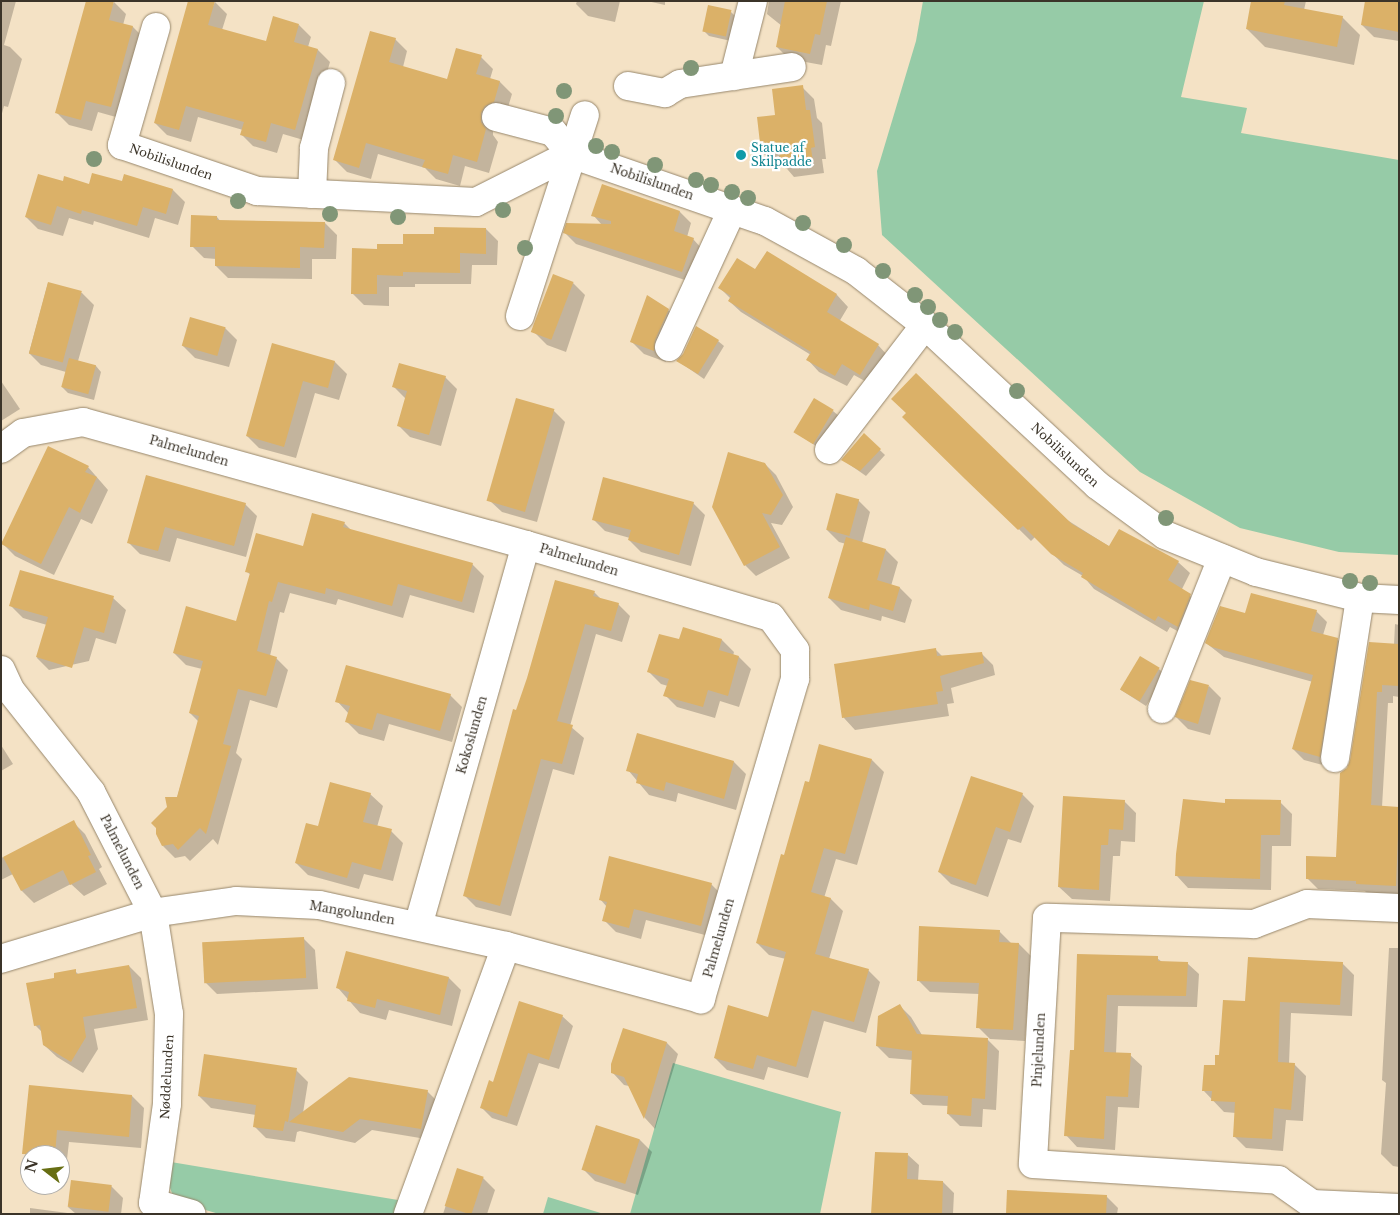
<!DOCTYPE html>
<meta charset="utf-8">
<style>
body{margin:0}
#map{position:relative;width:1400px;height:1215px;overflow:hidden;background:#f4e2c5;font-family:"Libre Baskerville",serif}
div>[style]{position:absolute}
.green>*{inset:0;background:#96cba7}
.shadow>*{inset:0;background:#0003}
.building>*{inset:0;background:#dbb168;transform-origin:0 0}
.roads{filter:drop-shadow(0 0 1px #97876c) drop-shadow(0 0 1px #97876c)}
.minor>*{height:28px;margin:-14px;padding:0 14px;transform-origin:14px;border-radius:14px;background:#fff}
.trees>*{width:16px;height:16px;margin:-8px;border-radius:50%;background:#809677}
.dots>*{width:14px;height:14px;translate:-50% -50%;box-sizing:border-box;border:2px solid #fff;border-radius:50%}
span{translate:-50% -50%;white-space:nowrap;text-align:center;line-height:1.15;-webkit-text-stroke:4.5px #fff;paint-order:stroke}
.culture-label{font-size:12px;color:#0d838f}
.left{translate:0 -50%;text-align:left}
.street-label{font-size:12px;color:#3b3429}
.frame{position:absolute;inset:0;border:2px solid #3b3429;pointer-events:none}
.north{position:absolute;left:20px;top:1145px;width:50px;height:50px;box-sizing:border-box;background:#fff;border:1px solid #b1aea9;border-radius:50%;rotate:286deg;font-size:14px;font-weight:700;line-height:20px;text-align:center;color:#3b3429}
.north::after{content:'';display:block;margin:auto;width:18px;height:22px;background:#676e13;clip-path:polygon(50% 0,100% 100%,50% 72%,0 100%)}
</style>
<div id="map">
<div class="green">
<i style="clip-path:polygon(923px 1px,1204px 1px,1181px 97px,1247px 108px,1241px 133px,1399px 160px,1399px 555px,1339px 552px,1240px 528px,1140px 472px,882px 235px,877px 171px,916px 41px)"></i>
<i style="clip-path:polygon(673px 1063px,841px 1112px,820px 1214px,630px 1214px)"></i>
<i style="clip-path:polygon(171px 1162px,404px 1201px,400px 1214px,219px 1214px,189px 1205px,173px 1196px,169px 1185px)"></i>
<i style="clip-path:polygon(548px 1197px,604px 1214px,543px 1214px)"></i>
</div>
<div class="shadow">
<i style="clip-path:polygon(1px 1px,16px 1px,4px 45px,10px 47px,22px 59px,8px 107px,4px 106px,1px 117px)"></i>
<i style="clip-path:polygon(577px 1px,620px 1px,615px 22px,588px 16px,576px 4px)"></i>
<i style="clip-path:polygon(647px 1px,665px 1px,665px 5px)"></i>
<i style="clip-path:polygon(769px 1px,841px 1px,831px 46px,826px 45px,822px 65px,789px 59px,777px 47px,782px 26px,767px 14px)"></i>
<i style="clip-path:polygon(1252px 1px,1306px 1px,1304px 10px,1342px 17px,1360px 35px,1354px 65px,1265px 47px,1247px 29px)"></i>
<i style="clip-path:polygon(1399px 1px,1399px 41px,1374px 37px,1362px 25px)"></i>
<i style="clip-path:polygon(114px 2px,126px 14px,123px 25px,133px 27px,145px 39px,123px 119px,98px 112px,92px 131px,69px 125px,57px 113px)"></i>
<i style="clip-path:polygon(215px 2px,227px 14px,222px 30px,267px 43px,299px 25px,311px 37px,308px 47px,318px 50px,330px 62px,307px 141px,283px 134px,277px 153px,253px 146px,241px 134px,243px 130px,198px 117px,191px 142px,167px 135px,155px 123px)"></i>
<i style="clip-path:polygon(730px 11px,736px 17px,731px 41px,709px 36px,704px 31px)"></i>
<i style="clip-path:polygon(395px 39px,407px 51px,403px 67px,448px 80px,481px 57px,493px 69px,490px 79px,500px 82px,512px 94px,506px 114px,493px 125px,493px 135px,498px 142px,489px 173px,465px 166px,460px 186px,436px 179px,425px 168px,378px 154px,371px 179px,347px 172px,335px 160px)"></i>
<i style="clip-path:polygon(802px 87px,814px 99px,817px 118px,822px 123px,826px 159px,822px 159px,824px 173px,794px 177px,782px 163px,774px 164px,762px 152px,776px 116px)"></i>
<i style="clip-path:polygon(125px 176px,173px 190px,185px 202px,178px 225px,155px 218px,149px 238px,94px 221px,93px 225px,69px 218px,63px 236px,38px 229px,26px 217px,64px 183px,90px 186px,123px 183px)"></i>
<i style="clip-path:polygon(680px 212px,691px 223px,687px 237px,693px 239px,704px 251px,694px 283px,576px 244px,565px 233px,602px 225px,593px 215px)"></i>
<i style="clip-path:polygon(217px 217px,221px 222px,325px 223px,337px 235px,336px 259px,312px 259px,312px 279px,228px 278px,216px 266px,216px 259px,204px 258px,192px 246px)"></i>
<i style="clip-path:polygon(486px 229px,498px 241px,497px 265px,472px 265px,471px 284px,415px 284px,415px 287px,389px 287px,389px 306px,364px 305px,352px 293px,378px 250px,404px 245px,436px 235px)"></i>
<i style="clip-path:polygon(767px 252px,837px 295px,848px 307px,839px 322px,878px 345px,889px 357px,872px 385px,854px 375px,847px 386px,819px 372px,808px 360px,811px 355px,741px 312px,729px 301px,731px 299px,720px 288px,756px 271px)"></i>
<i style="clip-path:polygon(48px 283px,82px 293px,94px 305px,78px 361px,96px 366px,101px 372px,94px 400px,68px 393px,62px 387px,66px 372px,41px 365px,29px 353px)"></i>
<i style="clip-path:polygon(573px 283px,585px 295px,566px 352px,547px 345px,535px 333px)"></i>
<i style="clip-path:polygon(668px 310px,681px 322px,666px 353px,666px 362px,644px 354px,632px 342px)"></i>
<i style="clip-path:polygon(225px 328px,237px 340px,229px 367px,195px 358px,183px 346px)"></i>
<i style="clip-path:polygon(718px 341px,724px 346px,704px 379px,678px 361px)"></i>
<i style="clip-path:polygon(273px 345px,335px 362px,347px 374px,339px 400px,315px 393px,296px 458px,259px 448px,247px 436px)"></i>
<i style="clip-path:polygon(445px 377px,457px 389px,441px 446px,410px 437px,398px 425px,406px 399px,393px 386px)"></i>
<i style="clip-path:polygon(1px 381px,20px 409px,1px 421px)"></i>
<i style="clip-path:polygon(553px 410px,565px 422px,537px 522px,502px 512px,489px 500px)"></i>
<i style="clip-path:polygon(833px 411px,839px 416px,819px 448px,795px 432px)"></i>
<i style="clip-path:polygon(904px 417px,1110px 547px,1178px 562px,1190px 573px,1182px 589px,1202px 606px,1190px 638px,1170px 627px,1167px 632px,1094px 589px,1083px 576px,1064px 565px,1035px 537px,1031px 541px)"></i>
<i style="clip-path:polygon(864px 435px,885px 455px,866px 476px,843px 460px)"></i>
<i style="clip-path:polygon(765px 464px,776px 475px,793px 507px,782px 525px,771px 523px,790px 558px,756px 576px,745px 565px)"></i>
<i style="clip-path:polygon(88px 467px,108px 490px,92px 524px,81px 519px,54px 575px,15px 556px,3px 544px)"></i>
<i style="clip-path:polygon(147px 477px,245px 504px,257px 516px,246px 557px,177px 538px,170px 562px,140px 554px,128px 542px)"></i>
<i style="clip-path:polygon(858px 500px,870px 512px,862px 543px,886px 550px,898px 562px,891px 586px,900px 588px,912px 600px,905px 623px,882px 616px,881px 621px,841px 610px,829px 598px,846px 544px,839px 542px,827px 530px)"></i>
<i style="clip-path:polygon(693px 503px,705px 515px,691px 566px,641px 552px,629px 540px,630px 538px,605px 531px,593px 519px)"></i>
<i style="clip-path:polygon(344px 523px,352px 531px,472px 564px,484px 576px,474px 613px,410px 595px,403px 618px,338px 599px,336px 605px,290px 593px,284px 613px,280px 612px,270px 656px,276px 658px,288px 670px,277px 708px,250px 700px,236px 753px,242px 759px,218px 845px,213px 839px,190px 861px,185px 856px,175px 858px,163px 846px,199px 722px,190px 713px,202px 669px,186px 665px,174px 653px,237px 622px,251px 575px,247px 572px,304px 548px)"></i>
<i style="clip-path:polygon(594px 592px,602px 600px,618px 604px,630px 616px,622px 642px,596px 634px,570px 726px,584px 738px,574px 775px,553px 769px,511px 916px,476px 907px,464px 895px,517px 711px)"></i>
<i style="clip-path:polygon(113px 598px,126px 610px,116px 644px,96px 638px,89px 661px,49px 670px,37px 658px,47px 625px,23px 618px,11px 606px)"></i>
<i style="clip-path:polygon(1316px 611px,1327px 622px,1323px 635px,1337px 639px,1348px 650px,1330px 767px,1304px 760px,1293px 749px,1313px 682px,1224px 657px,1206px 643px)"></i>
<i style="clip-path:polygon(1395px 624px,1399px 625px,1399px 697px,1393px 696px,1393px 703px,1388px 703px,1382px 807px,1399px 808px,1399px 896px,1368px 895px,1365px 891px,1318px 889px,1307px 878px,1337px 858px,1348px 769px,1394px 645px)"></i>
<i style="clip-path:polygon(722px 640px,734px 652px,733px 656px,739px 657px,751px 669px,739px 707px,720px 701px,715px 718px,677px 707px,665px 695px,668px 686px,661px 684px,649px 672px,680px 641px)"></i>
<i style="clip-path:polygon(935px 649px,943px 657px,981px 653px,993px 665px,995px 675px,951px 688px,954px 703px,947px 704px,949px 716px,855px 730px,844px 718px,835px 665px)"></i>
<i style="clip-path:polygon(1159px 669px,1165px 675px,1146px 706px,1121px 690px)"></i>
<i style="clip-path:polygon(1209px 686px,1221px 698px,1210px 735px,1188px 729px,1176px 717px)"></i>
<i style="clip-path:polygon(450px 695px,462px 707px,452px 742px,389px 724px,384px 741px,359px 734px,347px 722px,349px 714px,337px 701px)"></i>
<i style="clip-path:polygon(638px 735px,734px 762px,746px 774px,736px 810px,678px 793px,676px 802px,649px 795px,628px 770px)"></i>
<i style="clip-path:polygon(1px 745px,13px 764px,1px 771px)"></i>
<i style="clip-path:polygon(872px 760px,884px 772px,857px 865px,836px 859px,824px 898px,831px 899px,843px 911px,829px 959px,868px 970px,880px 982px,866px 1033px,824px 1021px,808px 1078px,768px 1067px,764px 1080px,727px 1070px,715px 1058px,769px 1018px,786px 959px,769px 955px,757px 943px,809px 783px)"></i>
<i style="clip-path:polygon(370px 794px,383px 806px,377px 827px,391px 831px,403px 843px,393px 881px,364px 874px,359px 889px,308px 875px,296px 863px,319px 828px)"></i>
<i style="clip-path:polygon(1022px 794px,1034px 806px,1021px 843px,1008px 839px,988px 897px,951px 884px,939px 872px)"></i>
<i style="clip-path:polygon(1124px 801px,1136px 813px,1135px 842px,1121px 841px,1120px 856px,1113px 856px,1110px 901px,1072px 899px,1059px 887px)"></i>
<i style="clip-path:polygon(1280px 802px,1292px 814px,1291px 846px,1272px 846px,1271px 890px,1188px 888px,1177px 876px,1226px 804px)"></i>
<i style="clip-path:polygon(73px 822px,85px 834px,102px 867px,99px 869px,107px 884px,84px 896px,71px 884px,34px 903px,22px 891px,13px 874px,1px 880px,1px 855px,3px 858px)"></i>
<i style="clip-path:polygon(711px 884px,723px 896px,713px 937px,646px 920px,641px 939px,616px 932px,604px 920px,607px 907px,600px 899px)"></i>
<i style="clip-path:polygon(999px 931px,1011px 943px,1019px 944px,1031px 956px,1025px 1041px,990px 1039px,978px 1027px,979px 994px,930px 992px,918px 980px)"></i>
<i style="clip-path:polygon(303px 938px,315px 950px,318px 989px,217px 994px,205px 982px)"></i>
<i style="clip-path:polygon(1389px 948px,1399px 948px,1399px 1167px,1393px 1166px,1381px 1154px,1386px 1083px,1382px 1080px)"></i>
<i style="clip-path:polygon(1078px 955px,1157px 958px,1162px 962px,1187px 963px,1199px 974px,1197px 1007px,1118px 1006px,1116px 1054px,1130px 1055px,1142px 1066px,1139px 1108px,1118px 1107px,1115px 1150px,1077px 1147px,1066px 1135px,1075px 1051px)"></i>
<i style="clip-path:polygon(1342px 963px,1354px 975px,1352px 1016px,1291px 1013px,1289px 1064px,1294px 1064px,1306px 1076px,1303px 1121px,1286px 1120px,1283px 1151px,1246px 1148px,1234px 1136px,1236px 1113px,1224px 1112px,1203px 1090px,1246px 1003px)"></i>
<i style="clip-path:polygon(129px 966px,141px 978px,148px 1020px,94px 1029px,98px 1049px,83px 1073px,57px 1057px,44px 1045px,42px 1032px,35px 1025px,75px 971px,79px 975px)"></i>
<i style="clip-path:polygon(449px 978px,461px 990px,452px 1026px,389px 1010px,386px 1020px,360px 1013px,338px 988px)"></i>
<i style="clip-path:polygon(899px 1005px,911px 1017px,922px 1035px,988px 1040px,999px 1051px,996px 1110px,983px 1109px,982px 1127px,960px 1126px,948px 1114px,949px 1106px,923px 1105px,911px 1094px,913px 1060px,889px 1058px,877px 1046px)"></i>
<i style="clip-path:polygon(562px 1016px,573px 1026px,559px 1069px,539px 1063px,517px 1126px,492px 1118px,481px 1107px,494px 1083px)"></i>
<i style="clip-path:polygon(624px 1029px,667px 1043px,678px 1054px,655px 1129px,645px 1118px,629px 1086px,624px 1085px,613px 1073px)"></i>
<i style="clip-path:polygon(296px 1070px,308px 1082px,303px 1113px,427px 1091px,439px 1103px,432px 1140px,372px 1130px,355px 1143px,300px 1131px,297px 1132px,295px 1142px,266px 1138px,254px 1126px,256px 1115px,211px 1108px,199px 1096px)"></i>
<i style="clip-path:polygon(30px 1087px,132px 1096px,144px 1108px,141px 1148px,69px 1142px,66px 1168px,60px 1167px,60px 1155px,30px 1155px,30px 1159px,24px 1153px)"></i>
<i style="clip-path:polygon(596px 1126px,640px 1140px,652px 1152px,638px 1195px,595px 1181px,583px 1169px)"></i>
<i style="clip-path:polygon(908px 1155px,919px 1165px,918px 1181px,943px 1182px,954px 1193px,953px 1214px,873px 1214px)"></i>
<i style="clip-path:polygon(458px 1169px,483px 1178px,495px 1190px,487px 1214px,443px 1214px)"></i>
<i style="clip-path:polygon(111px 1186px,123px 1198px,121px 1214px,76px 1214px,68px 1207px)"></i>
<i style="clip-path:polygon(1106px 1196px,1118px 1208px,1117px 1214px,1007px 1214px)"></i>
<i style="clip-path:polygon(30px 1208px,75px 1214px,30px 1214px)"></i>
</div>
<div class="building">
<i style="clip-path:polygon(86px 1px,114px 1px,109px 20px,133px 26px,111px 107px,86px 101px,81px 120px,55px 113px)"></i>
<i style="clip-path:polygon(188px 1px,215px 1px,208px 25px,266px 41px,273px 16px,299px 24px,294px 42px,318px 49px,295px 130px,271px 123px,266px 142px,240px 135px,244px 122px,186px 106px,179px 130px,154px 123px)"></i>
<i style="clip-path:polygon(785px 1px,827px 1px,820px 35px,815px 34px,810px 54px,776px 47px)"></i>
<i style="clip-path:polygon(1251px 1px,1285px 1px,1284px 5px,1343px 16px,1337px 47px,1246px 29px)"></i>
<i style="clip-path:polygon(1365px 1px,1399px 1px,1399px 32px,1361px 25px)"></i>
<i style="left:708px;top:5px;width:24px;height:27px;rotate:12deg"></i>
<i style="clip-path:polygon(370px 31px,396px 38px,389px 62px,447px 79px,456px 48px,482px 55px,476px 74px,500px 81px,494px 102px,485px 106px,481px 113px,481px 122px,486px 129px,477px 162px,453px 155px,448px 174px,422px 167px,425px 160px,366px 143px,359px 168px,333px 160px)"></i>
<i style="clip-path:polygon(803px 85px,806px 110px,810px 110px,815px 147px,811px 148px,813px 162px,781px 166px,779px 150px,761px 152px,757px 117px,775px 115px,772px 89px)"></i>
<i style="clip-path:polygon(92px 173px,122px 181px,124px 174px,173px 189px,166px 214px,143px 207px,137px 226px,82px 210px,81px 214px,57px 206px,51px 225px,25px 217px,38px 174px,63px 181px,64px 176px,89px 184px)"></i>
<i style="clip-path:polygon(602px 184px,680px 211px,674px 231px,694px 238px,682px 272px,563px 233px,566px 223px,611px 224px,611px 221px,591px 216px)"></i>
<i style="clip-path:polygon(191px 215px,217px 216px,217px 220px,325px 222px,324px 248px,300px 247px,300px 268px,215px 266px,215px 247px,190px 247px)"></i>
<i style="clip-path:polygon(434px 227px,486px 228px,486px 254px,460px 253px,460px 273px,403px 272px,403px 276px,377px 275px,377px 294px,351px 294px,352px 248px,377px 249px,377px 244px,403px 244px,403px 234px,434px 234px)"></i>
<i style="clip-path:polygon(767px 251px,837px 294px,827px 312px,879px 344px,860px 375px,842px 364px,835px 376px,806px 360px,811px 352px,728px 301px,731px 296px,718px 288px,737px 258px,755px 269px)"></i>
<i style="left:553px;top:274px;width:22px;height:62px;rotate:21deg"></i>
<i style="left:48px;top:282px;width:35px;height:74px;rotate:15deg"></i>
<i style="clip-path:polygon(647px 295px,669px 309px,655px 340px,654px 351px,630px 342px)"></i>
<i style="left:190px;top:317px;width:37px;height:30px;rotate:16deg"></i>
<i style="clip-path:polygon(696px 326px,719px 340px,698px 374px,676px 361px,683px 354px)"></i>
<i style="clip-path:polygon(272px 343px,335px 361px,328px 388px,303px 381px,284px 447px,246px 436px)"></i>
<i style="left:69px;top:358px;width:28px;height:30px;rotate:15deg"></i>
<i style="clip-path:polygon(399px 363px,446px 376px,429px 435px,397px 426px,407px 391px,392px 387px)"></i>
<i style="clip-path:polygon(916px 373px,1072px 524px,1109px 546px,1119px 529px,1179px 561px,1168px 580px,1191px 594px,1178px 627px,1158px 616px,1155px 621px,1081px 577px,1083px 573px,1051px 554px,1023px 526px,1018px 530px,965px 479px,902px 417px,906px 413px,891px 399px)"></i>
<i style="left:516px;top:398px;width:40px;height:107px;rotate:16deg"></i>
<i style="left:814px;top:398px;width:23px;height:40px;rotate:31deg"></i>
<i style="clip-path:polygon(864px 433px,881px 449px,860px 471px,841px 460px)"></i>
<i style="clip-path:polygon(48px 446px,89px 466px,85px 472px,97px 477px,80px 513px,69px 507px,41px 564px,1px 544px)"></i>
<i style="clip-path:polygon(728px 452px,765px 463px,783px 495px,771px 515px,762px 513px,780px 547px,744px 566px,712px 507px)"></i>
<i style="clip-path:polygon(146px 475px,246px 503px,234px 546px,165px 527px,158px 551px,127px 543px)"></i>
<i style="clip-path:polygon(603px 477px,694px 502px,679px 555px,628px 540px,631px 530px,592px 520px)"></i>
<i style="left:836px;top:493px;width:24px;height:38px;rotate:15deg"></i>
<i style="clip-path:polygon(312px 513px,345px 522px,343px 527px,473px 563px,462px 602px,398px 584px,392px 606px,326px 588px,325px 594px,278px 582px,272px 602px,269px 601px,257px 651px,277px 657px,266px 696px,238px 689px,223px 744px,231px 746px,206px 834px,200px 828px,178px 850px,173px 844px,162px 846px,156px 834px,156px 828px,151px 823px,167px 807px,165px 797px,177px 797px,199px 716px,189px 713px,203px 661px,173px 653px,186px 606px,236px 621px,250px 573px,245px 572px,256px 533px,303px 546px)"></i>
<i style="clip-path:polygon(846px 537px,886px 549px,877px 580px,900px 587px,893px 611px,870px 604px,869px 610px,828px 598px)"></i>
<i style="clip-path:polygon(20px 570px,114px 596px,104px 633px,84px 627px,72px 668px,36px 657px,48px 617px,9px 606px)"></i>
<i style="clip-path:polygon(555px 580px,595px 591px,593px 596px,619px 603px,611px 631px,585px 624px,557px 721px,573px 725px,562px 764px,541px 759px,500px 906px,463px 896px,513px 709px,516px 710px,527px 678px)"></i>
<i style="clip-path:polygon(1251px 593px,1317px 610px,1311px 631px,1338px 638px,1320px 757px,1292px 749px,1313px 675px,1212px 647px,1205px 643px,1220px 606px,1245px 613px)"></i>
<i style="clip-path:polygon(683px 627px,722px 639px,719px 650px,739px 656px,728px 696px,708px 690px,703px 707px,663px 696px,669px 679px,647px 672px,659px 634px,679px 639px)"></i>
<i style="clip-path:polygon(1369px 642px,1399px 644px,1399px 686px,1382px 685px,1382px 692px,1377px 692px,1371px 805px,1399px 807px,1396px 886px,1356px 884px,1356px 881px,1306px 879px,1306px 856px,1336px 857px,1340px 773px,1347px 768px,1350px 760px)"></i>
<i style="clip-path:polygon(936px 648px,937px 656px,982px 652px,984px 663px,940px 676px,943px 691px,936px 692px,938px 704px,842px 718px,834px 664px)"></i>
<i style="left:1140px;top:656px;width:23px;height:39px;rotate:31deg"></i>
<i style="clip-path:polygon(346px 665px,451px 694px,440px 731px,377px 713px,372px 730px,345px 722px,350px 706px,335px 702px)"></i>
<i style="clip-path:polygon(1190px 680px,1209px 685px,1198px 724px,1175px 717px)"></i>
<i style="clip-path:polygon(637px 733px,734px 761px,724px 799px,666px 782px,664px 791px,636px 783px,638px 774px,626px 771px)"></i>
<i style="clip-path:polygon(819px 744px,872px 759px,845px 854px,824px 848px,811px 892px,831px 898px,815px 954px,869px 969px,854px 1022px,812px 1010px,796px 1067px,757px 1055px,753px 1069px,714px 1058px,728px 1005px,768px 1017px,786px 952px,756px 943px,781px 854px,784px 855px,805px 781px,809px 782px)"></i>
<i style="clip-path:polygon(971px 776px,1023px 793px,1010px 832px,996px 827px,976px 885px,938px 872px)"></i>
<i style="clip-path:polygon(330px 782px,371px 793px,363px 822px,392px 829px,381px 870px,352px 862px,347px 878px,295px 863px,306px 823px,318px 826px)"></i>
<i style="clip-path:polygon(1063px 796px,1125px 800px,1123px 830px,1109px 829px,1108px 845px,1101px 845px,1099px 890px,1058px 887px)"></i>
<i style="clip-path:polygon(1183px 799px,1225px 803px,1225px 799px,1281px 800px,1280px 835px,1261px 835px,1260px 879px,1175px 876px,1176px 854px)"></i>
<i style="clip-path:polygon(74px 820px,91px 855px,88px 856px,96px 872px,70px 885px,63px 870px,21px 891px,3px 857px)"></i>
<i style="clip-path:polygon(609px 856px,712px 883px,701px 926px,634px 909px,629px 928px,602px 921px,607px 902px,599px 900px)"></i>
<i style="clip-path:polygon(919px 926px,1000px 930px,999px 942px,1019px 943px,1013px 1030px,976px 1028px,979px 983px,917px 981px)"></i>
<i style="left:304px;top:937px;width:41px;height:102px;rotate:87deg"></i>
<i style="clip-path:polygon(346px 951px,449px 977px,440px 1015px,377px 999px,375px 1008px,347px 1001px,349px 992px,336px 988px)"></i>
<i style="clip-path:polygon(1077px 954px,1158px 956px,1158px 961px,1188px 962px,1186px 996px,1107px 995px,1104px 1052px,1131px 1053px,1128px 1097px,1106px 1096px,1104px 1139px,1064px 1136px,1070px 1050px,1074px 1050px)"></i>
<i style="clip-path:polygon(1248px 957px,1343px 962px,1340px 1005px,1280px 1002px,1278px 1062px,1295px 1063px,1291px 1110px,1274px 1108px,1272px 1139px,1233px 1137px,1235px 1102px,1211px 1101px,1212px 1091px,1202px 1091px,1204px 1065px,1215px 1065px,1215px 1055px,1219px 1055px,1223px 1000px,1245px 1001px)"></i>
<i style="clip-path:polygon(129px 965px,137px 1008px,83px 1017px,86px 1037px,71px 1062px,43px 1045px,40px 1025px,34px 1026px,26px 983px,54px 978px,54px 973px,76px 969px,76px 974px)"></i>
<i style="clip-path:polygon(519px 1001px,563px 1015px,549px 1060px,528px 1053px,507px 1117px,480px 1108px,489px 1080px,493px 1082px)"></i>
<i style="clip-path:polygon(900px 1004px,917px 1034px,988px 1038px,985px 1099px,972px 1098px,971px 1116px,947px 1114px,948px 1096px,910px 1094px,912px 1051px,876px 1046px,878px 1016px)"></i>
<i style="clip-path:polygon(623px 1028px,667px 1042px,644px 1119px,624px 1077px,611px 1073px,611px 1064px)"></i>
<i style="clip-path:polygon(204px 1054px,297px 1068px,288px 1122px,285px 1121px,283px 1131px,253px 1127px,256px 1105px,198px 1096px)"></i>
<i style="clip-path:polygon(349px 1077px,428px 1090px,421px 1129px,360px 1119px,343px 1132px,289px 1122px)"></i>
<i style="clip-path:polygon(29px 1085px,132px 1095px,129px 1137px,57px 1130px,55px 1155px,22px 1154px)"></i>
<i style="left:596px;top:1125px;width:46px;height:47px;rotate:18deg"></i>
<i style="clip-path:polygon(875px 1152px,908px 1153px,907px 1179px,943px 1181px,942px 1214px,871px 1214px)"></i>
<i style="left:457px;top:1168px;width:28px;height:40px;rotate:18deg"></i>
<i style="left:71px;top:1180px;width:41px;height:27px;rotate:7deg"></i>
<i style="clip-path:polygon(1007px 1190px,1107px 1195px,1106px 1214px,1006px 1214px)"></i>
</div>
<div class="roads">
<div class="minor">
<i style="left:156px;top:27px;width:123px;rotate:106.1deg"></i>
<i style="left:122px;top:145px;width:143px;rotate:18.8deg"></i>
<i style="left:257px;top:191px;width:219px;rotate:2.9deg"></i>
<i style="left:476px;top:202px;width:106px;rotate:-26.8deg"></i>
<i style="left:571px;top:154px;width:205px;rotate:19.1deg"></i>
<i style="left:765px;top:221px;width:104px;rotate:28.8deg"></i>
<i style="left:856px;top:271px;width:88px;rotate:38deg"></i>
<i style="left:925px;top:325px;width:235px;rotate:42.9deg"></i>
<i style="left:1097px;top:485px;width:84px;rotate:36.3deg"></i>
<i style="left:1165px;top:535px;width:98px;rotate:22.1deg"></i>
<i style="left:1256px;top:572px;width:107px;rotate:14deg"></i>
<i style="left:1360px;top:598px;width:39px;rotate:3deg"></i>
<i style="left:734px;top:76px;width:77px;rotate:-75.8deg"></i>
<i style="left:628px;top:86px;width:38px;rotate:11deg"></i>
<i style="left:665px;top:93px;width:17px;rotate:-31deg"></i>
<i style="left:680px;top:84px;width:113px;rotate:-8.6deg"></i>
<i style="left:496px;top:117px;width:59px;rotate:14.7deg"></i>
<i style="left:553px;top:132px;width:28px;rotate:51deg"></i>
<i style="left:312px;top:194px;width:46px;rotate:-87.5deg"></i>
<i style="left:314px;top:148px;width:67px;rotate:-75.3deg"></i>
<i style="left:520px;top:316px;width:211px;rotate:-72.1deg"></i>
<i style="left:669px;top:347px;width:151px;rotate:-65.3deg"></i>
<i style="left:1px;top:449px;width:27px;rotate:-36deg"></i>
<i style="left:23px;top:433px;width:61px;rotate:-10.4deg"></i>
<i style="left:83px;top:422px;width:460px;rotate:15.5deg"></i>
<i style="left:526px;top:545px;width:255px;rotate:16.4deg"></i>
<i style="left:771px;top:617px;width:41px;rotate:54deg"></i>
<i style="left:795px;top:650px;width:29px;rotate:90deg"></i>
<i style="left:795px;top:679px;width:334px;rotate:106.4deg"></i>
<i style="left:701px;top:999px;width:202px;rotate:-164.8deg"></i>
<i style="left:506px;top:946px;width:191px;rotate:-167.6deg"></i>
<i style="left:319px;top:905px;width:83px;rotate:-177.2deg"></i>
<i style="left:236px;top:901px;width:84px;rotate:171.8deg"></i>
<i style="left:153px;top:913px;width:159px;rotate:163.2deg"></i>
<i style="left:829px;top:450px;width:158px;rotate:-52.5deg"></i>
<i style="left:1px;top:670px;width:23px;rotate:65deg"></i>
<i style="left:11px;top:691px;width:129px;rotate:51.6deg"></i>
<i style="left:91px;top:792px;width:136px;rotate:62.9deg"></i>
<i style="left:153px;top:913px;width:102px;rotate:81deg"></i>
<i style="left:169px;top:1014px;width:90px;rotate:91.3deg"></i>
<i style="left:167px;top:1104px;width:100px;rotate:98deg"></i>
<i style="left:153px;top:1203px;width:40px;rotate:16deg"></i>
<i style="left:1162px;top:709px;width:162px;rotate:-68.3deg"></i>
<i style="left:1335px;top:758px;width:162px;rotate:-81.1deg"></i>
<i style="left:1399px;top:908px;width:92px;rotate:-177.5deg"></i>
<i style="left:1307px;top:904px;width:57px;rotate:159.3deg"></i>
<i style="left:1254px;top:924px;width:207px;rotate:-178.3deg"></i>
<i style="left:1047px;top:918px;width:246px;rotate:93.3deg"></i>
<i style="left:1033px;top:1164px;width:246px;rotate:3.7deg"></i>
<i style="left:1278px;top:1180px;width:42px;rotate:35.2deg"></i>
<i style="left:1312px;top:1204px;width:87px;rotate:2.6deg"></i>
<i style="left:418px;top:926px;width:396px;rotate:-74.2deg"></i>
<i style="left:408px;top:1214px;width:285px;rotate:-69.9deg"></i>
</div>
</div>
<div class="trees">
<i style="left:691px;top:68px"></i>
<i style="left:564px;top:91px"></i>
<i style="left:556px;top:116px"></i>
<i style="left:596px;top:146px"></i>
<i style="left:612px;top:152px"></i>
<i style="left:94px;top:159px"></i>
<i style="left:655px;top:165px"></i>
<i style="left:696px;top:180px"></i>
<i style="left:711px;top:185px"></i>
<i style="left:732px;top:192px"></i>
<i style="left:748px;top:198px"></i>
<i style="left:238px;top:201px"></i>
<i style="left:503px;top:210px"></i>
<i style="left:330px;top:214px"></i>
<i style="left:398px;top:217px"></i>
<i style="left:803px;top:223px"></i>
<i style="left:844px;top:245px"></i>
<i style="left:525px;top:248px"></i>
<i style="left:883px;top:271px"></i>
<i style="left:915px;top:295px"></i>
<i style="left:928px;top:307px"></i>
<i style="left:940px;top:320px"></i>
<i style="left:955px;top:332px"></i>
<i style="left:1017px;top:391px"></i>
<i style="left:1166px;top:518px"></i>
<i style="left:1350px;top:581px"></i>
<i style="left:1370px;top:583px"></i>
</div>
<div class="dots">
<i style="left:741px;top:155px;background:#0f9aa8"></i>
</div>
<div class="culture-label">
<span class="left" style="left:751px;top:155px">Statue af<br>Skilpadde</span>
</div>
<div class="street-label">
<span style="left:171px;top:162px;rotate:19deg">Nobilislunden</span>
<span style="left:652px;top:182px;rotate:19deg">Nobilislunden</span>
<span style="left:189px;top:451px;rotate:16deg">Palmelunden</span>
<span style="left:1065px;top:455px;rotate:43deg">Nobilislunden</span>
<span style="left:579px;top:560px;rotate:17deg">Palmelunden</span>
<span style="left:472px;top:735px;rotate:-74deg">Kokoslunden</span>
<span style="left:122px;top:852px;rotate:63deg">Palmelunden</span>
<span style="left:352px;top:913px;rotate:10deg">Mangolunden</span>
<span style="left:719px;top:938px;rotate:-74deg">Palmelunden</span>
<span style="left:1039px;top:1050px;rotate:-87deg">Pinjelunden</span>
<span style="left:167px;top:1077px;rotate:-87deg">Nøddelunden</span>
</div>
<div class="frame"></div>
<div class="north">N</div>
</div>
